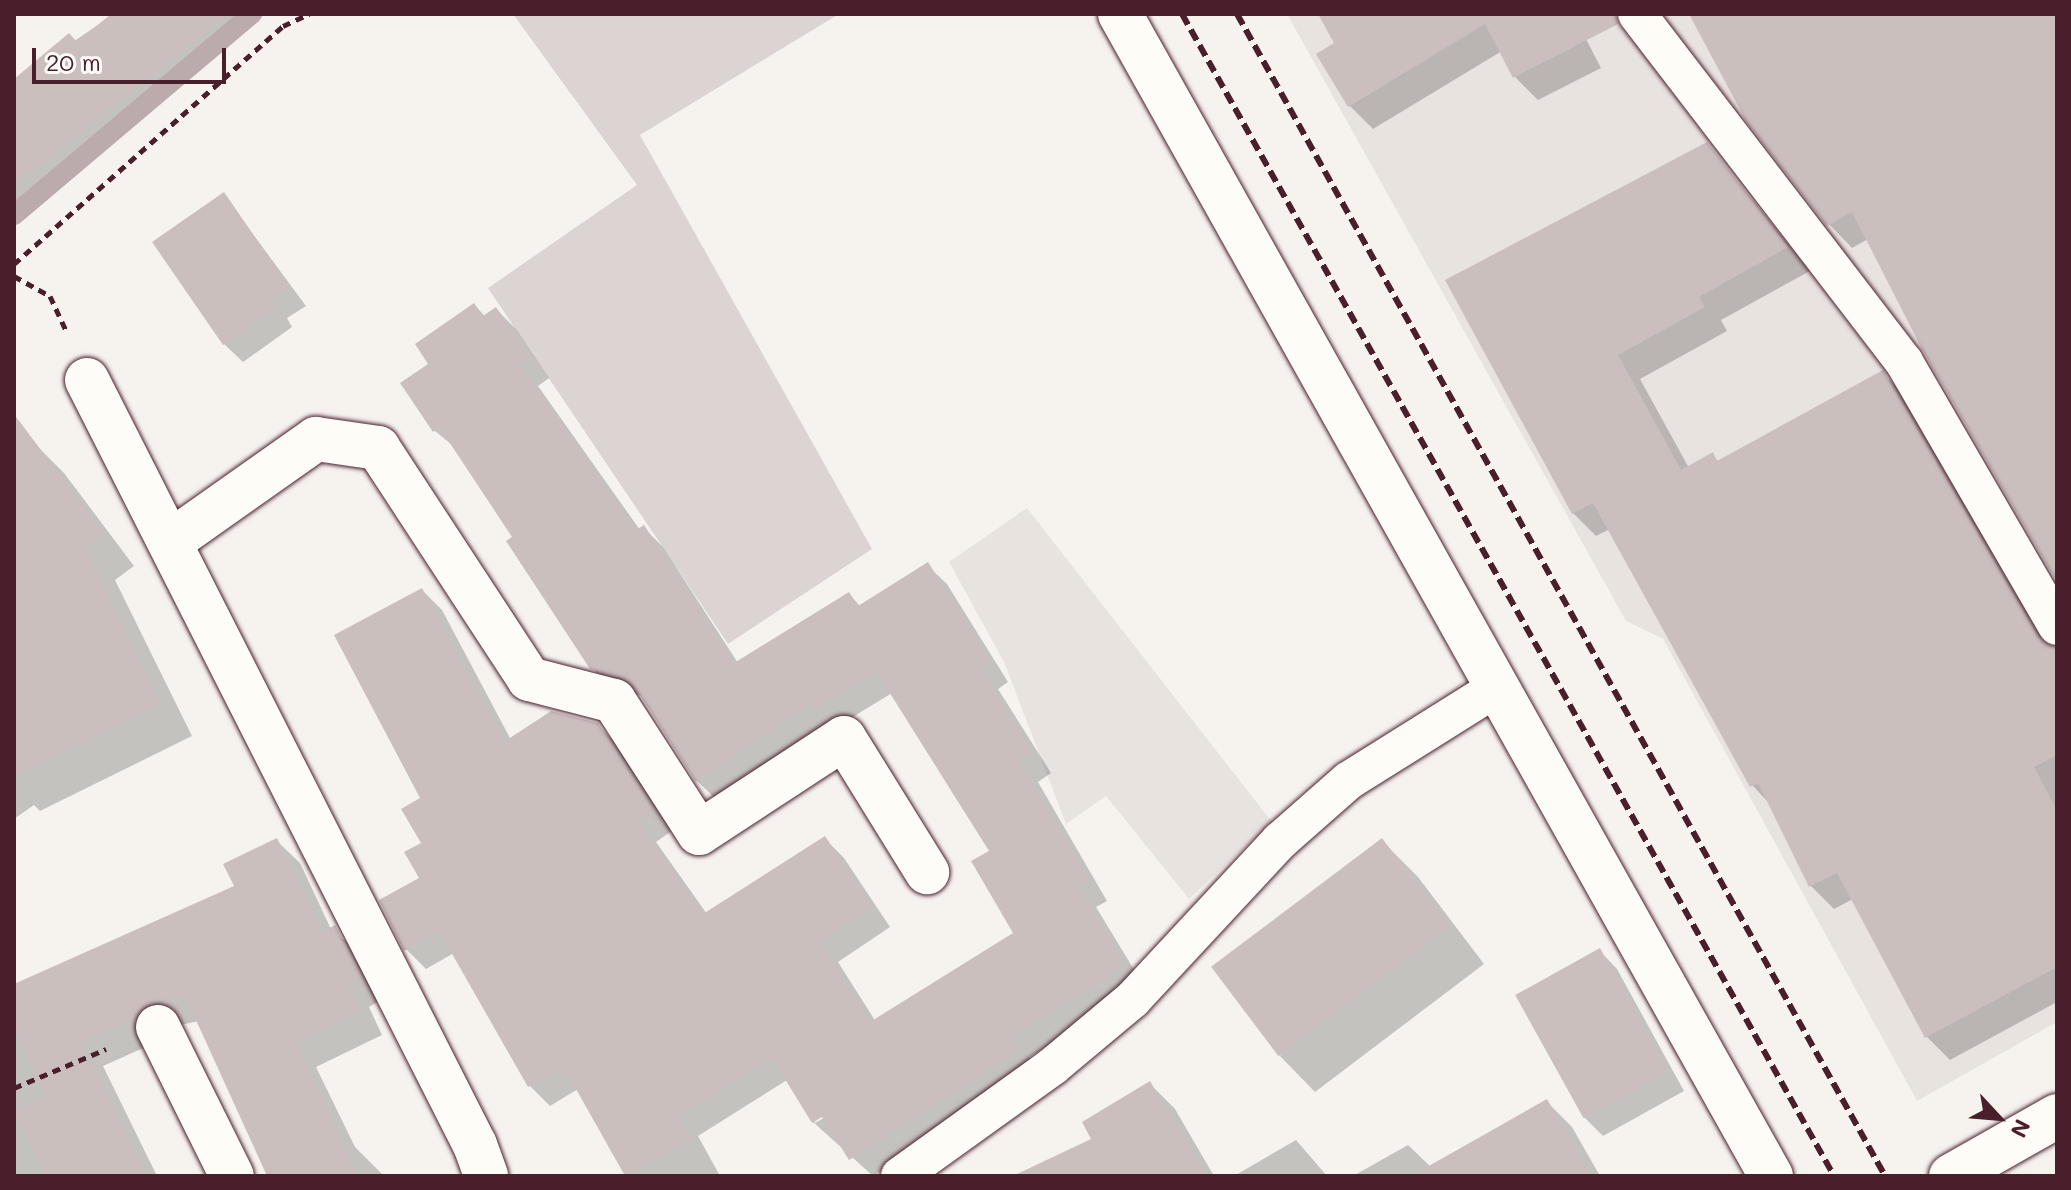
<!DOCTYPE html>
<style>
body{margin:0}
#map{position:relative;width:2071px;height:1190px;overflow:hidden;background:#f6f3ef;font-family:Mali,sans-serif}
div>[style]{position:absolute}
.built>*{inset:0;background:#e9e3e0}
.green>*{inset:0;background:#dcd4d2}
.shadow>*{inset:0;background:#0003}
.stream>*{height:20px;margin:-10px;padding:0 10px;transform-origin:10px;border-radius:10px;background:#bbabac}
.building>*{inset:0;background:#cbbfbe;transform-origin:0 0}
.path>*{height:5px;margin-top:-2.5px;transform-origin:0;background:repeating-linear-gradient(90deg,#4a1f2b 0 8px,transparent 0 14px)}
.roads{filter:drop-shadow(0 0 2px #4a1f2b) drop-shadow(0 0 2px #4a1f2b)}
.service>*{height:38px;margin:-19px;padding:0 19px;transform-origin:19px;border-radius:19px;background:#fdfcf7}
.minor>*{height:44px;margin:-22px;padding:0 22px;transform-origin:22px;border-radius:22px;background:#fdfcf7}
.tertiary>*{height:44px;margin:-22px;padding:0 22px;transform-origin:22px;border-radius:22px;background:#fdfcf7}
.rail>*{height:6px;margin-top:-3px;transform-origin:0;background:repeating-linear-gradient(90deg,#4a1f2b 0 12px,transparent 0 18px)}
span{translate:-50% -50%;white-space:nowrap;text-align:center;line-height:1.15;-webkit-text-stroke:6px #fdfcf7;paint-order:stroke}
.frame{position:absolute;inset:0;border:16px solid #4a1f2b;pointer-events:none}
.north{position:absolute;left:1959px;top:1078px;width:80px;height:80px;-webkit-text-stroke:6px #fdfcf7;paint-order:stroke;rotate:116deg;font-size:22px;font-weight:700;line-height:32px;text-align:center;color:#4a1f2b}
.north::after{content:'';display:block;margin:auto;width:28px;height:36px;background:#4a1f2b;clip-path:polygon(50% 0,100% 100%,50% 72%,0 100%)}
.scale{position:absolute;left:32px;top:48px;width:194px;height:36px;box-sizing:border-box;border:4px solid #4a1f2b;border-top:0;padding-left:10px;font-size:24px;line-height:28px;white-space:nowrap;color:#4a1f2b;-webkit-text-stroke:6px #fdfcf7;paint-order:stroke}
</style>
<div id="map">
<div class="built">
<i style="clip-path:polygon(1287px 14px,2057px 14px,2057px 1022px,1917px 1101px,1663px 639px,1626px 621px)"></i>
<i style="clip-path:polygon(1027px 508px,1272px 822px,1189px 899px,1106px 796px,1066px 824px,1004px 662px,949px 562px)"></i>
</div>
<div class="green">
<i style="clip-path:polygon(513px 14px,839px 14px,640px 135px,872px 549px,728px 644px,488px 288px,637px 185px)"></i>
</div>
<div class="shadow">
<i style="clip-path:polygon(114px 14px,254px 14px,219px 36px,227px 46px,14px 214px,14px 82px)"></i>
<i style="clip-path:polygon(1321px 14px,1573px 14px,1601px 68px,1538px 100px,1515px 77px,1502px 51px,1373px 129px,1349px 105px,1337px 44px)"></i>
<i style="clip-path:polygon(1691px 14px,2057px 14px,2057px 578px,1868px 239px,1852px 248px,1829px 224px)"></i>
<i style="clip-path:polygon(1707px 144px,1810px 271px,1721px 320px,1727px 331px,1640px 379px,1689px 468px,1712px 455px,1719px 462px,1882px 373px,1906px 396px,2057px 650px,2057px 1002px,1950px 1060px,1926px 1036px,1853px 899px,1834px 909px,1811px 886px,1771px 805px,1752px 785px,1610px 529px,1596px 536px,1573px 513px,1448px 280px)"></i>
<i style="clip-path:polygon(224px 195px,306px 306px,287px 318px,292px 327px,243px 362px,224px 344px)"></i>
<i style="clip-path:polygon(evenodd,474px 305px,486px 317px,496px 309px,516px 329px,549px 378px,538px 386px,640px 530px,644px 528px,663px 547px,738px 663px,849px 594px,861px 607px,927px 565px,947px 584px,1008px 682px,998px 689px,1051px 773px,1038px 782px,1107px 901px,1096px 907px,1144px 986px,1029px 1057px,1037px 1070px,873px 1176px,813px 1122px,787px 1080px,698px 1136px,720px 1176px,628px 1176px,578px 1089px,550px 1106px,530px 1086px,454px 953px,426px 969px,406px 949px,422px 879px,422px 590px,442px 610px,511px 740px,597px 725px,618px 745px,673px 830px,656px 842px,707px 914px,825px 839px,844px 858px,890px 927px,838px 962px,876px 1022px,1016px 933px,991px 852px,892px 693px,717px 800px,697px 781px,642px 696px,612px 688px,592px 668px,515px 537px,457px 449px,435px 431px,403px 383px,431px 364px,474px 305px,831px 1114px,815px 1123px,815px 1118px,831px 1114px)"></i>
<i style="clip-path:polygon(33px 442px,64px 473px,134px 566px,115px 580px,192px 736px,40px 811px,34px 805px,14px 819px,14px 456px)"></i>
<i style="clip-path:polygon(276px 840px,300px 863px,331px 929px,358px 951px,383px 999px,369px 1007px,382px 1035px,316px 1067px,355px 1147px,384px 1176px,270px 1176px,199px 1021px,171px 1027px,159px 1041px,103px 1066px,157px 1176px,14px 1176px,14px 986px,237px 887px)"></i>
<i style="clip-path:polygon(1382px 841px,1418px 877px,1484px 964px,1315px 1092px,1280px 1056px)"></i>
<i style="clip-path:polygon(1599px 950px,1617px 969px,1684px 1091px,1603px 1136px,1585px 1118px,1518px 996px)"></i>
<i style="clip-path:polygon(1150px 1084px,1175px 1109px,1214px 1176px,1020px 1176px,1094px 1140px)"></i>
<i style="clip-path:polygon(1547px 1102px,1572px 1127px,1600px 1176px,1353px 1176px,1408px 1145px,1431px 1167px)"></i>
<i style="clip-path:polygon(1296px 1140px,1327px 1176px,1234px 1176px)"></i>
</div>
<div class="stream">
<i style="left:14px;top:215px;width:312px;rotate:-40.2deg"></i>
</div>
<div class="building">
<i style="clip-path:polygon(111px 14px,228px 14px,14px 185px,14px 79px,69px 33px,77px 42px)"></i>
<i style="clip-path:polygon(1318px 14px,1615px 14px,1618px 24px,1513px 78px,1485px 24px,1348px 107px,1316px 54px,1334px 43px)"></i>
<i style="clip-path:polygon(1689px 14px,2057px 14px,2057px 582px,1922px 349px,1852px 212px,1827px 226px,1746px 121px)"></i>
<i style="clip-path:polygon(1707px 142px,1788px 247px,1699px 297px,1705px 307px,1618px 355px,1681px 470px,1713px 452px,1717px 461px,1883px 370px,2038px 637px,2057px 648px,2057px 755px,2034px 767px,2057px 810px,2057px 967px,1925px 1038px,1837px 873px,1809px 887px,1758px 783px,1750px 787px,1593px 503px,1572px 514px,1445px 280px)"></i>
<i style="clip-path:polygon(224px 192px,290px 288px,270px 299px,275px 308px,223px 345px,152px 242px)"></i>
<i style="clip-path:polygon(474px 303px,483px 316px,496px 307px,531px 358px,520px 365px,636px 530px,644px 525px,734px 663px,849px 592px,858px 606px,928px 562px,990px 661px,980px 668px,1033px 753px,1019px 761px,1089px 880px,1078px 887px,1126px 966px,1011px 1036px,1019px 1050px,849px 1160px,822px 1117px,812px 1123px,772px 1058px,679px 1116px,692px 1139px,625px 1176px,567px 1073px,562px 1076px,559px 1069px,528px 1087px,439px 931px,404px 951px,379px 900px,419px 878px,404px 852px,421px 843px,401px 809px,420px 798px,334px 635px,422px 588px,504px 742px,551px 711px,598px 723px,654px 810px,638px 821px,703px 914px,825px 836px,872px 907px,820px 942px,870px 1022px,1013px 933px,971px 861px,989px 851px,876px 671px,815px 710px,811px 703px,696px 782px,635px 687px,620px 677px,590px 669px,506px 541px,512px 537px,440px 428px,433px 432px,400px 383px,428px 364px,415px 344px)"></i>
<i style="clip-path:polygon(14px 414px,104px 534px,85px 548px,162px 704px,14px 777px)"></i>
<i style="clip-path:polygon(277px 838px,322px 932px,335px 925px,361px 975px,347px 983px,360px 1011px,295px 1043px,358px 1176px,267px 1176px,185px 996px,148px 1004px,136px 1018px,81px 1042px,146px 1176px,46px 1176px,15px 1113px,46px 1098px,14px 1025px,14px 984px,234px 886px,223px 864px)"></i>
<i style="left:1382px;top:838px;width:112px;height:214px;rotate:53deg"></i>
<i style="left:1600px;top:948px;width:141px;height:97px;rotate:61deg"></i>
<i style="clip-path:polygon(1150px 1081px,1206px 1176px,1013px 1176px,1091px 1139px,1082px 1122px)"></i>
<i style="clip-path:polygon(1547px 1099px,1591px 1176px,1411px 1176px)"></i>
</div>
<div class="path">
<i style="left:14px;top:264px;width:359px;rotate:-41.5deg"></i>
<i style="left:283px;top:26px;width:29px;rotate:-25deg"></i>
<i style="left:14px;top:276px;width:41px;rotate:29.1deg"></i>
<i style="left:50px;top:296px;width:38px;rotate:65deg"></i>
<i style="left:14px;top:1088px;width:100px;rotate:-23deg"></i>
</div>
<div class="roads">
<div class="service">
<i style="left:1637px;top:14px;width:439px;rotate:52.5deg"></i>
<i style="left:1904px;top:362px;width:305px;rotate:59.9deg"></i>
<i style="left:900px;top:1176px;width:188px;rotate:-35.7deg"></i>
<i style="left:1053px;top:1066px;width:104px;rotate:-39.9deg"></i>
<i style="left:1133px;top:999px;width:216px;rotate:-47.1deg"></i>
<i style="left:1280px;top:841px;width:91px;rotate:-41.4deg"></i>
<i style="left:1348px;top:781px;width:175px;rotate:-32.1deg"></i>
</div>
<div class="minor">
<i style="left:1120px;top:14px;width:1332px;rotate:60.74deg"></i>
<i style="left:87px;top:380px;width:858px;rotate:63.11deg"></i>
<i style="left:475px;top:1145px;width:33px;rotate:70deg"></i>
<i style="left:170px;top:542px;width:179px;rotate:-35.2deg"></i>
<i style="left:316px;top:439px;width:63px;rotate:8.3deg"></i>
<i style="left:378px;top:448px;width:276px;rotate:56.8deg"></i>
<i style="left:529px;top:679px;width:88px;rotate:14.5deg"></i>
<i style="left:614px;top:701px;width:157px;rotate:57.2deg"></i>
<i style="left:699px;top:833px;width:173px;rotate:-33.2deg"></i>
<i style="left:844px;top:738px;width:158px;rotate:58.2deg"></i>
<i style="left:158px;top:1027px;width:166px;rotate:63.6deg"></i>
</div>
<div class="tertiary">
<i style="left:1951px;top:1176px;width:122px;rotate:-29.5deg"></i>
</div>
</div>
<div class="rail">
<i style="left:1182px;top:14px;width:1332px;rotate:60.7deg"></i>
<i style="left:1237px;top:14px;width:1330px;rotate:60.85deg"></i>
</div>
<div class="frame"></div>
<div class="north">N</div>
<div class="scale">20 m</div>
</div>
